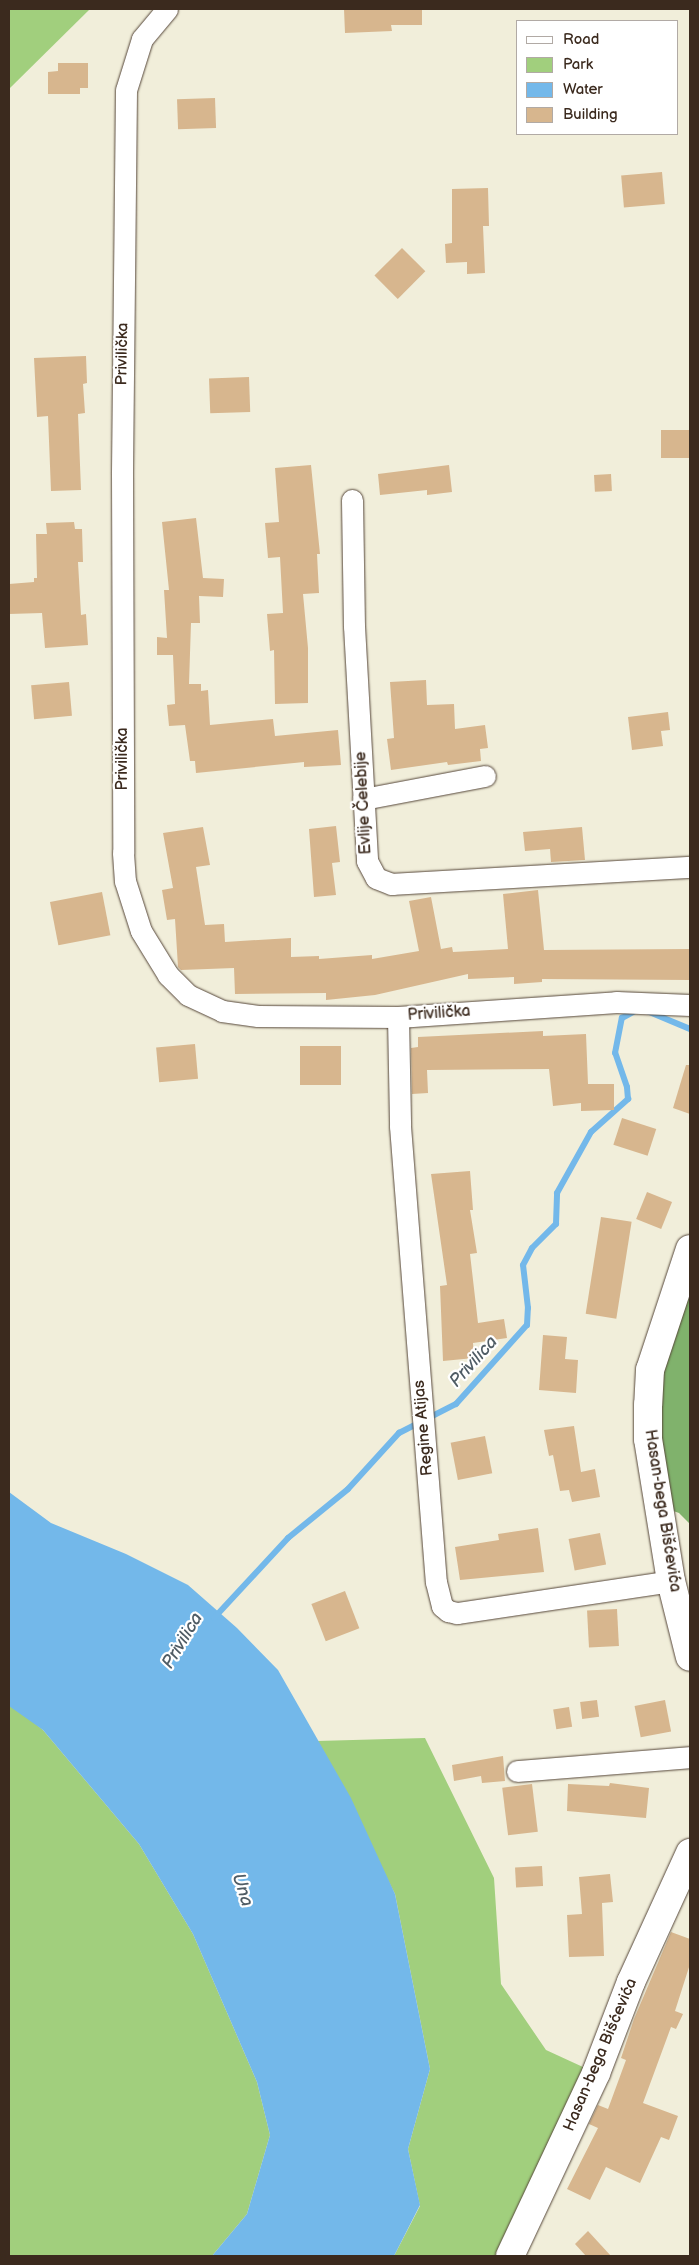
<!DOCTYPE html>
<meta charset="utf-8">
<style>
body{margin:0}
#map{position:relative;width:699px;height:2265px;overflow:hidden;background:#f1eeda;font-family:"Balsamiq Sans",sans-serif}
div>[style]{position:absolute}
.green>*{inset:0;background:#a1cf7d}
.forest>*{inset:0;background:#80b26c}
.water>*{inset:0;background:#73b8ea}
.stream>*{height:6px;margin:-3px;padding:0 3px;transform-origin:3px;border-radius:3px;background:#73b8ea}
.building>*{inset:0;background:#d7b68e;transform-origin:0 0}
.roads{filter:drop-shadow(0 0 1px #56473a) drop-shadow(0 0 1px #56473a)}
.minor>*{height:21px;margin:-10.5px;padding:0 10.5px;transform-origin:10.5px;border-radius:10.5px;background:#fff}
.tertiary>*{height:28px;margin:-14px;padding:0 14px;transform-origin:14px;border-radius:14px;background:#fff}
span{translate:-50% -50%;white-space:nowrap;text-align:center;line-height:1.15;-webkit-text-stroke:4.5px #fff;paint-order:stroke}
.street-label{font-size:16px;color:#3b2a1e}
.water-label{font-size:18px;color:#4f5c65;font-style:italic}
.frame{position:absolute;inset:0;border:10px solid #3b2a1e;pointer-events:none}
.legend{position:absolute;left:516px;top:20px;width:162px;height:115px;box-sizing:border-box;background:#fff;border:1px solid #b1aaa5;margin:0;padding:6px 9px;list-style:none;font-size:15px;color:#3b2a1e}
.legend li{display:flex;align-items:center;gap:10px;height:25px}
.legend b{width:25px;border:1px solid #b1aaa5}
</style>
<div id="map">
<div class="green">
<i style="clip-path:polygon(9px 9px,90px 9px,9px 89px)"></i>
<i style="clip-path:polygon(9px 1702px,43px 1730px,139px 1844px,193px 1934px,257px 2082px,270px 2135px,247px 2214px,212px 2256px,9px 2256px)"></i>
<i style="clip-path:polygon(425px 1738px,494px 1878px,501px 1984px,546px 2050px,596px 2073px,514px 2256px,394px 2256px,420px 2206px,408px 2149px,430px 2069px,395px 1894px,317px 1741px)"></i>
</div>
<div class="forest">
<i style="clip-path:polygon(690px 1249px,690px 1524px,679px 1513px,659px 1506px,648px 1439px)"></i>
</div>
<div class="water">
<i style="clip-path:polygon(9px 1492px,51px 1523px,126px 1554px,188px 1585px,237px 1628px,278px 1670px,351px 1798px,395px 1894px,430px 2069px,408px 2149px,420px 2205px,394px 2256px,212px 2256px,247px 2214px,270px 2135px,257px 2082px,193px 1934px,139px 1844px,43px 1730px,9px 1706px)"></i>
</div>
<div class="stream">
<i style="left:647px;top:1011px;width:47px;rotate:22.7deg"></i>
<i style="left:214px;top:1618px;width:109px;rotate:-47.2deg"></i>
<i style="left:288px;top:1538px;width:77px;rotate:-39.2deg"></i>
<i style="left:348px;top:1489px;width:76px;rotate:-47.7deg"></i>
<i style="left:399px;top:1433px;width:64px;rotate:-27deg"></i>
<i style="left:456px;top:1404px;width:106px;rotate:-48.1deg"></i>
<i style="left:527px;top:1325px;width:17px;rotate:-87deg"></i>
<i style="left:528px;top:1308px;width:43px;rotate:-96.6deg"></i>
<i style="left:523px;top:1265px;width:19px;rotate:-62deg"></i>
<i style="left:532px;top:1248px;width:34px;rotate:-45deg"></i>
<i style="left:556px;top:1224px;width:31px;rotate:-88deg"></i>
<i style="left:557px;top:1193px;width:70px;rotate:-60.9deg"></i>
<i style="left:591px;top:1132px;width:50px;rotate:-41.7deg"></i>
<i style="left:628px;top:1099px;width:12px;rotate:-95deg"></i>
<i style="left:627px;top:1087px;width:36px;rotate:-109deg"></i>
<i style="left:615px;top:1053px;width:36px;rotate:-79deg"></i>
<i style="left:622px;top:1018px;width:15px;rotate:-28deg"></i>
</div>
<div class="building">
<i style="clip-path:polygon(344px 9px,422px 9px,422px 25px,391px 25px,392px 31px,345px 33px)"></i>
<i style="clip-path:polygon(58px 63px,88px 63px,88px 88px,80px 88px,80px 94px,48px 94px,48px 72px,58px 71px)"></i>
<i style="left:215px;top:98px;width:30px;height:38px;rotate:88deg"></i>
<i style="left:662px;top:172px;width:32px;height:41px;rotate:85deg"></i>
<i style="clip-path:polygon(488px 188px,489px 226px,483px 226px,485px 273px,467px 274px,467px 262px,446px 263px,445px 244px,452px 243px,452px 189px)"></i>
<i style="left:402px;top:248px;width:33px;height:39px;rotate:45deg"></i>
<i style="clip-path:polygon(86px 356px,87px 383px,83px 384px,85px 413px,78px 414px,81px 490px,51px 491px,48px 416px,37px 417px,34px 358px)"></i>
<i style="left:249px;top:377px;width:35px;height:40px;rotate:88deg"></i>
<i style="left:690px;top:430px;width:28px;height:29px;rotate:90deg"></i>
<i style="clip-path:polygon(311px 465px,320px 554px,317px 554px,319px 593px,303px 594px,308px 648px,308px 703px,275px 704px,274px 650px,270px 651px,267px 614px,283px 613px,280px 557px,268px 558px,265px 523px,279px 522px,275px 468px)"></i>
<i style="clip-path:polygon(449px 465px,452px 492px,427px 495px,427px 490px,380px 495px,378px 474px)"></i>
<i style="left:611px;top:474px;width:17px;height:17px;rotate:87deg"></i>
<i style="clip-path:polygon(196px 518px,203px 578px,224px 579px,223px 597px,199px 596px,200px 623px,191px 623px,189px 684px,201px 684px,201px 691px,208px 690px,210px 725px,273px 719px,275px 736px,338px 730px,341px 765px,304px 767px,304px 762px,196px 773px,195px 761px,190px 761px,185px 725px,169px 726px,167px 705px,175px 704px,173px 655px,157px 655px,157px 637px,167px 638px,164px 590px,169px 590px,162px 522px)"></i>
<i style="clip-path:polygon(74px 522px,75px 529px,82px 529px,83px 562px,78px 562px,81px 615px,86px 614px,88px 645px,45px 648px,42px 613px,9px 614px,9px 584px,34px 582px,34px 578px,37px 578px,36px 534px,47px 534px,46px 523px)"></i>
<i style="clip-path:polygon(426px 680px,427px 705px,454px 704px,455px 729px,485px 725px,488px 748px,480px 749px,481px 761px,448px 765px,447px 762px,391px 770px,387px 739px,394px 738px,390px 682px)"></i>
<i style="left:69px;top:682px;width:34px;height:38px;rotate:85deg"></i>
<i style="clip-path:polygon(668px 712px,670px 730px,661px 731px,663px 746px,632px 750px,628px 717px)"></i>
<i style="clip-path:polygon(336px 826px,340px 862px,332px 863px,336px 895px,314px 897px,309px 829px)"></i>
<i style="clip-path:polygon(203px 827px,210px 865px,196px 867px,205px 925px,224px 924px,225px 942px,291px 938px,291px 957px,319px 956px,319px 959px,372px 955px,372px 959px,419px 951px,409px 901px,431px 897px,441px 949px,452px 947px,453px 952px,508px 949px,503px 894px,538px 890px,544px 950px,690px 949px,690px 980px,542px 979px,542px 982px,514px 984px,514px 977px,468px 979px,468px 974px,375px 995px,326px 1000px,326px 993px,235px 994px,234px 968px,181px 970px,178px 967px,175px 919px,167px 920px,162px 890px,173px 888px,163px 833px)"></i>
<i style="clip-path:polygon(582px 827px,585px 860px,551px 862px,550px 849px,525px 851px,523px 832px)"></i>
<i style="left:102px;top:892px;width:44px;height:53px;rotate:79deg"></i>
<i style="clip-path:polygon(543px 1031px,543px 1036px,586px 1034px,588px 1084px,614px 1084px,614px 1110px,581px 1111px,581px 1103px,553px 1106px,549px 1069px,427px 1070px,428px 1093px,412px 1094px,411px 1048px,418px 1047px,418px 1037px)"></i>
<i style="left:195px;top:1044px;width:35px;height:39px;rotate:85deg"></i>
<i style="left:300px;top:1046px;width:41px;height:39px"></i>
<i style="clip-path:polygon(686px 1065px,690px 1065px,690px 1114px,673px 1108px)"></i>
<i style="left:622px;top:1118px;width:36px;height:28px;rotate:18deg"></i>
<i style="clip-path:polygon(470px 1171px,473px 1210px,470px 1210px,477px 1253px,470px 1254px,478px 1323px,504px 1319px,507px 1338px,473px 1343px,474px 1358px,443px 1361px,440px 1286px,447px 1285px,431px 1174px)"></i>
<i style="left:647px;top:1192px;width:27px;height:29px;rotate:22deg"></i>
<i style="left:601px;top:1217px;width:31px;height:98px;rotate:9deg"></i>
<i style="clip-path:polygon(543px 1335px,567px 1337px,565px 1359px,578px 1360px,576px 1393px,539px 1390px)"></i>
<i style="clip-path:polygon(574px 1426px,581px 1472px,595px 1469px,600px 1497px,572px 1502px,569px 1490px,560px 1491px,553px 1455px,549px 1456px,544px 1430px)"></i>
<i style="left:485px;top:1436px;width:38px;height:35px;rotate:79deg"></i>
<i style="clip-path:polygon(538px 1528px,544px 1572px,460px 1580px,455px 1547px,499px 1540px,498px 1534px)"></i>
<i style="left:600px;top:1533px;width:32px;height:32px;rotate:79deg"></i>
<i style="left:345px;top:1591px;width:40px;height:36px;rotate:69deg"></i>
<i style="left:617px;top:1609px;width:37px;height:30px;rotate:87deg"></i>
<i style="left:597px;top:1700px;width:17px;height:17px;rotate:83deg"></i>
<i style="left:665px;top:1700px;width:32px;height:31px;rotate:79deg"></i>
<i style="left:569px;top:1707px;width:20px;height:16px;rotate:81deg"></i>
<i style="clip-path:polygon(503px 1756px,505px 1781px,482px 1783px,481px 1776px,454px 1781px,452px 1765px)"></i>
<i style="clip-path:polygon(610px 1783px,649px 1788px,646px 1818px,567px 1811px,568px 1784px,609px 1786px)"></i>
<i style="left:532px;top:1784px;width:48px;height:30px;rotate:83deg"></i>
<i style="left:542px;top:1866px;width:20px;height:27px;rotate:87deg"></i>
<i style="clip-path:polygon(610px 1874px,613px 1902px,602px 1903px,604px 1956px,569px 1957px,567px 1915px,582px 1914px,579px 1877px)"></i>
<i style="clip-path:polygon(671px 1932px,690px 1939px,690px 1964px,675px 2011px,683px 2014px,676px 2029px,671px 2027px,643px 2103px,678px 2116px,669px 2140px,661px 2137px,640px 2183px,606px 2167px,590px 2200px,567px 2189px,598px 2128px,589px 2124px,598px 2105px,608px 2109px,626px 2060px,621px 2058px,634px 2019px)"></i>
<i style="clip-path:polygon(588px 2231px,611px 2256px,586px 2256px,575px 2244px)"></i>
</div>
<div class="roads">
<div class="minor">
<i style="left:167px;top:9px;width:39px;rotate:130deg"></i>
<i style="left:142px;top:39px;width:53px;rotate:107.4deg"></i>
<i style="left:126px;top:90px;width:384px;rotate:90.6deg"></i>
<i style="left:122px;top:474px;width:379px;rotate:89.8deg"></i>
<i style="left:123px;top:853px;width:28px;rotate:86deg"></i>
<i style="left:125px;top:881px;width:52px;rotate:72.3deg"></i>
<i style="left:141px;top:931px;width:52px;rotate:58.5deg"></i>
<i style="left:168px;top:975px;width:28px;rotate:45deg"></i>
<i style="left:188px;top:995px;width:38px;rotate:25deg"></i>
<i style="left:222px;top:1011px;width:36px;rotate:8deg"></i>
<i style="left:258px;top:1016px;width:140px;rotate:0.4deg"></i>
<i style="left:398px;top:1017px;width:219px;rotate:-3.9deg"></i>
<i style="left:616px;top:1002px;width:74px;rotate:2.3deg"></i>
<i style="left:352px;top:500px;width:126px;rotate:89.1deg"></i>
<i style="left:354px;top:626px;width:235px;rotate:86.8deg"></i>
<i style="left:367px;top:861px;width:19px;rotate:62deg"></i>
<i style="left:376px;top:878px;width:17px;rotate:21deg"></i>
<i style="left:392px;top:884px;width:298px;rotate:-3.3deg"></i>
<i style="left:363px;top:799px;width:124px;rotate:-10.7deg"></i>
<i style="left:398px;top:1017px;width:109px;rotate:88.9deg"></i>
<i style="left:400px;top:1126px;width:457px;rotate:85.5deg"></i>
<i style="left:436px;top:1582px;width:25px;rotate:76deg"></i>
<i style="left:442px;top:1606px;width:8px;rotate:40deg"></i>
<i style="left:448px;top:1611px;width:9px;rotate:13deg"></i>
<i style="left:457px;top:1613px;width:216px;rotate:-8.5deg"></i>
<i style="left:517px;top:1771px;width:174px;rotate:-4.6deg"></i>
</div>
<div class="tertiary">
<i style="left:690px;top:1249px;width:127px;rotate:108.3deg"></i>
<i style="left:650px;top:1370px;width:35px;rotate:93deg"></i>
<i style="left:648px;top:1405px;width:34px;rotate:90deg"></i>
<i style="left:648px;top:1439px;width:144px;rotate:80.8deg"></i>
<i style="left:671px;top:1581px;width:78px;rotate:76deg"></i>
<i style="left:510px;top:2256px;width:202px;rotate:-64.8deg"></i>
<i style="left:596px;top:2073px;width:97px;rotate:-69deg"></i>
<i style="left:631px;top:1982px;width:142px;rotate:-65.4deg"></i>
</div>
</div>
<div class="street-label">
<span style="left:123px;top:354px;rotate:-89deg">Privilička</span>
<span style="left:123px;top:759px;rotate:-90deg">Privilička</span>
<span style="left:364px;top:803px;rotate:-93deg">Evlije Čelebije</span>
<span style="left:439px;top:1014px;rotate:-4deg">Privilička</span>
<span style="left:424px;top:1428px;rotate:-95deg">Regine Atijas</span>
<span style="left:662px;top:1511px;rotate:81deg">Hasan-bega Bišćevića</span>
<span style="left:601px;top:2055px;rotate:-67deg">Hasan-bega Bišćevića</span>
</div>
<div class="water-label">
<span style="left:474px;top:1362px;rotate:-48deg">Privilica</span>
<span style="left:183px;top:1641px;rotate:-59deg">Privilica</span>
<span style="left:242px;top:1890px;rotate:72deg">Una</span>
</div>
<div class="frame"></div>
<ul class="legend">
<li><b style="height:6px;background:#fff"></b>Road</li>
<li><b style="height:14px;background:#a1cf7d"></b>Park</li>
<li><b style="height:14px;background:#73b8ea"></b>Water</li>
<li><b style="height:14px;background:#d7b68e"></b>Building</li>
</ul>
</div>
